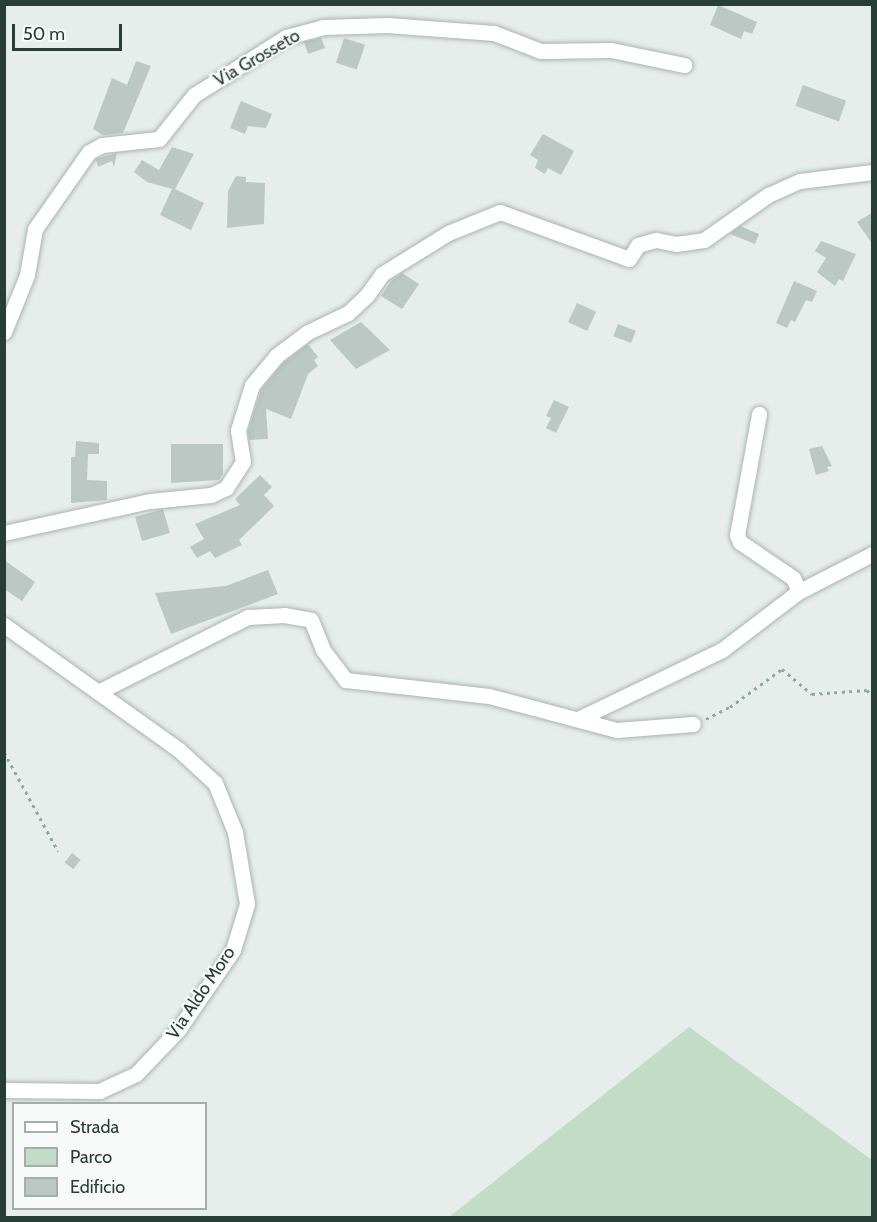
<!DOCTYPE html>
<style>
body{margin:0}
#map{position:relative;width:877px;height:1222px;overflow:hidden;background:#e6edea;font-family:Cabin,sans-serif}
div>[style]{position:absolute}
.green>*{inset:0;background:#c2dcc8}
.building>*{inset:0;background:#bcc8c3;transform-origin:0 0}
.path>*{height:3px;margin-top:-1.5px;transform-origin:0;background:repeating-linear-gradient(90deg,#8aada2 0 3px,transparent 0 7.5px)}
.roads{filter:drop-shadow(0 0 2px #a9b5b1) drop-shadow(0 0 2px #a9b5b1)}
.street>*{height:15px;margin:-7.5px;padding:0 7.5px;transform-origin:7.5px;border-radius:7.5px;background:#fff}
span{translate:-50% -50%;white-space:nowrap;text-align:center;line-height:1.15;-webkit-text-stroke:4.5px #f7faf8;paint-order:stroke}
.street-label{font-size:18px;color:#273e37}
.frame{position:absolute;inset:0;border:6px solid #273e37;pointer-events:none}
.legend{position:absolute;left:12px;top:1102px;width:195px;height:108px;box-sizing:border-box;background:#f7faf8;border:2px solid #a4afab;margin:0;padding:8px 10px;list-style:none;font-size:18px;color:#273e37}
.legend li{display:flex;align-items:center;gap:12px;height:30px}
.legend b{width:30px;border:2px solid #a4afab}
.scale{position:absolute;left:12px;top:24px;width:110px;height:27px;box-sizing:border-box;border:3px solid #273e37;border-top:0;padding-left:8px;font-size:18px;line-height:21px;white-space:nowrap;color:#273e37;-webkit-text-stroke:4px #f7faf8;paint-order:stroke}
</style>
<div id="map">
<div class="green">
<i style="clip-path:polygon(689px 1027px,872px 1160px,872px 1217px,449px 1217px)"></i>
</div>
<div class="building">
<i style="clip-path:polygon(718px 5px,757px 22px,752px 34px,744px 31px,741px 39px,710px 25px)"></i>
<i style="clip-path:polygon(321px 38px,325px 48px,308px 54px,304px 42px)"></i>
<i style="left:344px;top:38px;width:22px;height:26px;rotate:18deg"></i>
<i style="clip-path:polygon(136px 61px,151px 66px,123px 133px,103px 135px,93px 129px,112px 78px,127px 85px)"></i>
<i style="left:803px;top:85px;width:46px;height:22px;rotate:20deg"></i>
<i style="clip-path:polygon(241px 101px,272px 114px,266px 128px,248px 126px,245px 134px,230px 128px)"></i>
<i style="clip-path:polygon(543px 134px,574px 151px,561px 175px,548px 168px,545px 174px,535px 168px,538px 160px,530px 155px)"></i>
<i style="clip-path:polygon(172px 147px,194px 154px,175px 189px,204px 203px,191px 230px,160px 215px,172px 189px,147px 182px,134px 172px,142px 160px,159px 170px)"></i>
<i style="clip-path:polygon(117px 153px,114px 167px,112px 161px,98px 167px,96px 159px)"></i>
<i style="clip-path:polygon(236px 176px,246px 177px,246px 182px,265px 183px,264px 224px,227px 228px,228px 191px)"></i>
<i style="clip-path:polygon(873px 212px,873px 245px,857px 222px)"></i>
<i style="clip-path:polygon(740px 226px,759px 234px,755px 244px,730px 234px)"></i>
<i style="clip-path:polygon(821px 241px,856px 254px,843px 281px,839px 279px,835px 286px,817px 272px,826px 258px,815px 251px)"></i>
<i style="clip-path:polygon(402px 273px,419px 284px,402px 309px,381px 296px,392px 280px)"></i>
<i style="clip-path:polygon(794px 281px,817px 291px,812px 302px,806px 300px,795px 322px,791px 320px,787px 328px,776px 323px)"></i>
<i style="left:577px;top:303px;width:21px;height:21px;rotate:25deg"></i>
<i style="clip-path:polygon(361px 322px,390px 350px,356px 369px,330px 340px)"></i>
<i style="left:618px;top:324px;width:19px;height:13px;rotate:21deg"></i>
<i style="clip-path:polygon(308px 344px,318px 357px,314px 360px,318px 366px,308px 374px,291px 419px,266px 409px,268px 439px,249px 440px,248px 431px,261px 390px,283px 363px)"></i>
<i style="clip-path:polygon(554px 400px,569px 407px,556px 433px,546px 428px,551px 418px,546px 416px)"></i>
<i style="clip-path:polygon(76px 441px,99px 443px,99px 454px,88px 454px,87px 480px,107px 481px,107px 500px,71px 503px,71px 457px,75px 457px)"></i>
<i style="clip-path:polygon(171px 444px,223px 444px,223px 474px,219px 480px,171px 483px)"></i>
<i style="clip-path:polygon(822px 446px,832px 466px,827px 467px,829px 471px,816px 475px,809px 449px)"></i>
<i style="clip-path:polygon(260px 475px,272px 487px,264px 495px,274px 506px,239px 540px,242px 545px,215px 558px,210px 551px,197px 558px,190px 547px,204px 539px,195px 524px,240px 505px,235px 499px)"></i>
<i style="left:163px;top:509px;width:25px;height:29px;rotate:74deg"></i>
<i style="clip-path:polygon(4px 560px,35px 582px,22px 601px,4px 589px)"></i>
<i style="clip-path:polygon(268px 570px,278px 594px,171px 634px,155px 593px,226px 586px)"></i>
<i style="left:72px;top:853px;width:11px;height:12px;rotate:38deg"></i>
</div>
<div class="path">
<i style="left:706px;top:719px;width:27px;rotate:-27deg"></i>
<i style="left:730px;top:707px;width:64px;rotate:-36.2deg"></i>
<i style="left:782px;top:669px;width:39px;rotate:40deg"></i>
<i style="left:812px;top:694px;width:55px;rotate:-4.2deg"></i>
<i style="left:867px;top:690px;width:8px;rotate:50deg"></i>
<i style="left:4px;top:752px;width:113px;rotate:61.4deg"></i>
</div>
<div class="roads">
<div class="street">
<i style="left:4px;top:332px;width:61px;rotate:-68deg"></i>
<i style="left:27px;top:275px;width:47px;rotate:-80.1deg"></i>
<i style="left:35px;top:229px;width:94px;rotate:-55deg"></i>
<i style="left:89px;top:152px;width:15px;rotate:-28deg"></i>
<i style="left:102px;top:145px;width:57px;rotate:-6deg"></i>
<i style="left:159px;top:139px;width:56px;rotate:-51.5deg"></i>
<i style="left:194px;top:95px;width:109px;rotate:-32.2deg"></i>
<i style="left:286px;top:37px;width:38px;rotate:-15deg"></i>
<i style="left:323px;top:27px;width:64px;rotate:-1.8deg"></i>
<i style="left:387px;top:25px;width:107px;rotate:4.3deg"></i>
<i style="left:494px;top:33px;width:50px;rotate:21deg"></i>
<i style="left:541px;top:51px;width:70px;rotate:-0.8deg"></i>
<i style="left:611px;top:50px;width:75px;rotate:11.6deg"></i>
<i style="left:759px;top:414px;width:123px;rotate:100.3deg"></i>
<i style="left:737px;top:535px;width:8px;rotate:67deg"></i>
<i style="left:740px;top:542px;width:64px;rotate:34.2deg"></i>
<i style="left:793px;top:578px;width:14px;rotate:65deg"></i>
<i style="left:4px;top:533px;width:149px;rotate:-12.4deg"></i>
<i style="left:150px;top:501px;width:61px;rotate:-5.6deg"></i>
<i style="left:211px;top:495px;width:17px;rotate:-25deg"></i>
<i style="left:226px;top:488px;width:31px;rotate:-57deg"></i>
<i style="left:243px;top:462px;width:32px;rotate:-99deg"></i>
<i style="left:238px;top:430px;width:47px;rotate:-72.7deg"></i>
<i style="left:252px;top:385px;width:38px;rotate:-50deg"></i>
<i style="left:276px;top:356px;width:40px;rotate:-37deg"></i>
<i style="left:308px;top:332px;width:44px;rotate:-25.4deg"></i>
<i style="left:348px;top:313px;width:26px;rotate:-43deg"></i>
<i style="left:367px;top:295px;width:26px;rotate:-54deg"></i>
<i style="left:382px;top:274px;width:78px;rotate:-31.8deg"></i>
<i style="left:448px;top:233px;width:56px;rotate:-22deg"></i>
<i style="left:500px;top:212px;width:137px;rotate:20deg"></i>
<i style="left:629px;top:259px;width:17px;rotate:-57deg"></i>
<i style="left:638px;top:245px;width:19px;rotate:-16deg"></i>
<i style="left:656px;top:240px;width:20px;rotate:11deg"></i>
<i style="left:676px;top:244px;width:28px;rotate:-8deg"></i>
<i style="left:704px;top:240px;width:78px;rotate:-35.1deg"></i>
<i style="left:768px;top:195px;width:35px;rotate:-24deg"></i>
<i style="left:800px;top:181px;width:73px;rotate:-7.1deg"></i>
<i style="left:4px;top:625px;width:215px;rotate:35.5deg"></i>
<i style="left:179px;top:750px;width:49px;rotate:42.5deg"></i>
<i style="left:215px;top:783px;width:53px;rotate:67.8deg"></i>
<i style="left:235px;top:832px;width:73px;rotate:80.5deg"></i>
<i style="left:247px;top:904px;width:48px;rotate:106.9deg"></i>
<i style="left:233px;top:950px;width:97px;rotate:124.5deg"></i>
<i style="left:178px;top:1030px;width:61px;rotate:133.7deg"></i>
<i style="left:136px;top:1074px;width:40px;rotate:155deg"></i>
<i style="left:100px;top:1091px;width:96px;rotate:-179.4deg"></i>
<i style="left:98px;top:692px;width:168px;rotate:-26.6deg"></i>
<i style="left:248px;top:617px;width:36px;rotate:-3deg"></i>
<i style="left:284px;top:615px;width:27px;rotate:10deg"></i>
<i style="left:311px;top:620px;width:32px;rotate:68deg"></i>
<i style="left:323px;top:650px;width:38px;rotate:53deg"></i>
<i style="left:346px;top:680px;width:144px;rotate:6.4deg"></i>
<i style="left:489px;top:696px;width:132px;rotate:14.9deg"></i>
<i style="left:617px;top:730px;width:76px;rotate:-4.5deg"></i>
<i style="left:578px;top:719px;width:160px;rotate:-25.6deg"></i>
<i style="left:722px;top:650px;width:96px;rotate:-37.3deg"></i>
<i style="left:798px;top:592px;width:83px;rotate:-27.2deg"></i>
</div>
</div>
<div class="street-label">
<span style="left:257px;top:58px;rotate:-30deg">Via Grosseto</span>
<span style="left:201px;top:993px;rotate:-56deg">Via Aldo Moro</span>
</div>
<div class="frame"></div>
<ul class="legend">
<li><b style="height:8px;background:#fff"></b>Strada</li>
<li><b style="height:16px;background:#c2dcc8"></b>Parco</li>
<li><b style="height:16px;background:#bcc8c3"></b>Edificio</li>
</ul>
<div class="scale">50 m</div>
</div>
